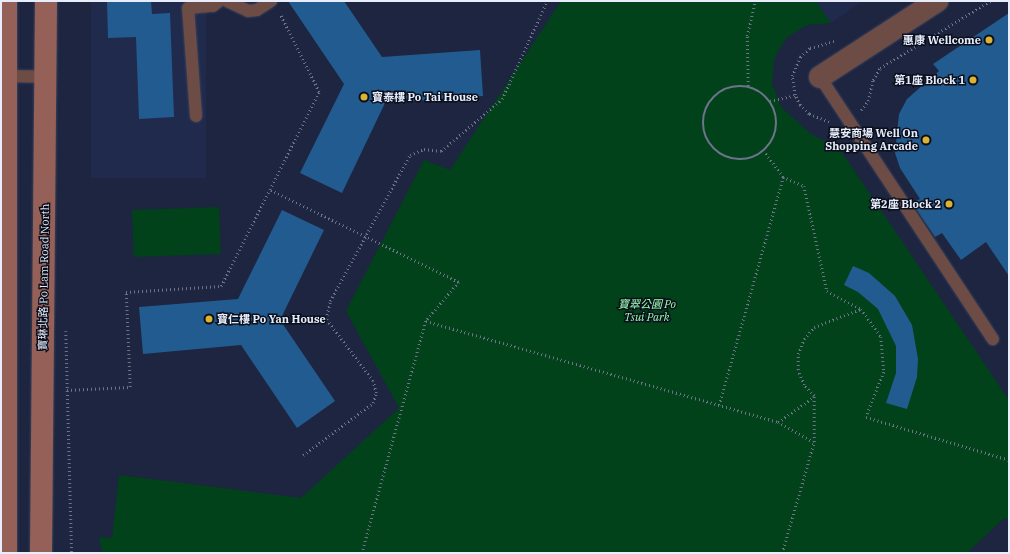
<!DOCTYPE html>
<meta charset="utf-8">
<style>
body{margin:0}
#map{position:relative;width:1010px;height:554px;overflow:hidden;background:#1d2540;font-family:"IBM Plex Serif","Noto Sans TC",serif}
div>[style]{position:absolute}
.built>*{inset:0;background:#202a4c;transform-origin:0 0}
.green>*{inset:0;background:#01421b;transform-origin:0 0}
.building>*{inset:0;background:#225b90}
.path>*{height:2.5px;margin-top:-1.25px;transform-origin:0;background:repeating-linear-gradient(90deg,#6d748a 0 1px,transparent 0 4px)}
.path>.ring{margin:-1.25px;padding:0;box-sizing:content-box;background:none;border:2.5px solid #6d748a;border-radius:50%}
.roads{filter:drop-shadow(0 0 1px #39415a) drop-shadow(0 0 1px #39415a)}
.lane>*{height:12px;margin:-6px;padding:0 6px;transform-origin:6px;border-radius:6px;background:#6e4c46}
.street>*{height:22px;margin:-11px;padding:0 11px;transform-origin:11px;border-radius:11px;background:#6e4c46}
.secondary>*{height:22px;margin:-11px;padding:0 11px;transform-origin:11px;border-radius:11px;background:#956057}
.dots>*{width:11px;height:11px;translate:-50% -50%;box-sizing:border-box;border:2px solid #0b0f1b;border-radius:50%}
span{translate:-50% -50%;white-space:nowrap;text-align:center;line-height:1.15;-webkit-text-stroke:3px #0b0f1b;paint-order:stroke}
.poi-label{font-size:11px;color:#e7edfc;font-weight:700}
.right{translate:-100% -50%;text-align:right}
.left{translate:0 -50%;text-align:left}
.street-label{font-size:11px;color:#e7edfc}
.park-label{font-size:11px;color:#9efdb3;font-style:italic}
.frame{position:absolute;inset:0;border:2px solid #e7edfc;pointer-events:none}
</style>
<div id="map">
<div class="built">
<i style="left:91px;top:1px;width:115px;height:177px"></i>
<i style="clip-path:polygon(816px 1px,863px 1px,831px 23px)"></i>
</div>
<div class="green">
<i style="clip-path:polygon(561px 1px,816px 1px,831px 23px,807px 25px,786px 38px,774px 59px,772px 84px,781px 107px,811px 134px,839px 148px,1009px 400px,1009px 520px,1004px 518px,967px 553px,102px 553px,99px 537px,112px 538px,119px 475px,301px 498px,399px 408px,346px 311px,424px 160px,450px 170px)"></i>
<i style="left:219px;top:207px;width:47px;height:87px;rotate:88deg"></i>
</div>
<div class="building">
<i style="clip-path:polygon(107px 1px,151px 1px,152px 14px,170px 13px,174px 117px,139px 119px,136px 37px,108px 38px)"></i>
<i style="clip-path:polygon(288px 1px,344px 1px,382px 57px,480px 50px,483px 96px,385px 103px,342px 193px,300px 173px,344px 84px)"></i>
<i style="clip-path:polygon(1009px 13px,1009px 276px,986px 242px,961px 260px,942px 233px,935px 237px,912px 203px,920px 199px,900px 168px,895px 153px,899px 114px,907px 99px,939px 71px,933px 64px)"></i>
<i style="clip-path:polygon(282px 210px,324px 230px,280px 320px,335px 401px,297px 428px,241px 345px,143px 354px,139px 307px,238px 299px)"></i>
<i style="clip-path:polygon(853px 266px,869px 273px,895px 296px,912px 325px,918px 359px,917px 377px,907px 409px,886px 403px,896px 373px,896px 346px,878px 309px,858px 292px,844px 285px)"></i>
</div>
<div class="path">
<i class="ring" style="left:703px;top:86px;width:71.5px;height:71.5px"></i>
<i style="left:748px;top:86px;width:50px;rotate:-91.1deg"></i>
<i style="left:747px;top:36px;width:36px;rotate:-77deg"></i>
<i style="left:770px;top:101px;width:26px;rotate:-13deg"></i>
<i style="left:861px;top:110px;width:11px;rotate:-52deg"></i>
<i style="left:868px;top:101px;width:22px;rotate:-77deg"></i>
<i style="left:873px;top:80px;width:14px;rotate:-60deg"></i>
<i style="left:880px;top:68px;width:129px;rotate:-31.3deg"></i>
<i style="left:829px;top:122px;width:22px;rotate:-158deg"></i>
<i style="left:809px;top:114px;width:13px;rotate:-135deg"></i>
<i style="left:800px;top:105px;width:11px;rotate:-117deg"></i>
<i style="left:795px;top:95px;width:19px;rotate:-99deg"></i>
<i style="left:792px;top:76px;width:21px;rotate:-67deg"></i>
<i style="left:800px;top:57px;width:13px;rotate:-42deg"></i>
<i style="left:810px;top:48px;width:26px;rotate:-16deg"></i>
<i style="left:783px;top:177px;width:23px;rotate:23deg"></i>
<i style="left:804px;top:186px;width:107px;rotate:77.6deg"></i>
<i style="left:827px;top:291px;width:38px;rotate:28deg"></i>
<i style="left:861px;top:309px;width:34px;rotate:54deg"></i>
<i style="left:881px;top:337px;width:35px;rotate:85deg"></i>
<i style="left:884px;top:372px;width:48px;rotate:111.8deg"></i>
<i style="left:866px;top:417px;width:149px;rotate:16.7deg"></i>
<i style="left:271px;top:190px;width:209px;rotate:26.1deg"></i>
<i style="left:459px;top:282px;width:51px;rotate:130.2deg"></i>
<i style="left:426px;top:321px;width:241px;rotate:105.4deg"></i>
<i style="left:426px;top:321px;width:366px;rotate:16deg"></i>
<i style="left:778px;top:422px;width:41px;rotate:29.1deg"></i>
<i style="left:66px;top:331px;width:222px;rotate:88.5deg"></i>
<i style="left:67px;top:390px;width:63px;rotate:-2.7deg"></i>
<i style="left:130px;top:387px;width:95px;rotate:-92.4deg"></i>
<i style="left:126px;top:292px;width:95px;rotate:-3.6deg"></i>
<i style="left:221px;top:286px;width:217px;rotate:-63.2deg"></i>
<i style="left:319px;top:92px;width:87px;rotate:-116.6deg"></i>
<i style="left:719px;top:405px;width:237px;rotate:-74.3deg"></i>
<i style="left:783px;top:177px;width:31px;rotate:-127deg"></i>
<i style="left:778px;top:422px;width:44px;rotate:-34.8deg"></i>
<i style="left:303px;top:455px;width:87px;rotate:-36.6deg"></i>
<i style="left:373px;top:403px;width:10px;rotate:-73deg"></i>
<i style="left:376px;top:393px;width:12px;rotate:-104deg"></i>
<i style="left:373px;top:381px;width:78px;rotate:-127.2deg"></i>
<i style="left:326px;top:319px;width:18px;rotate:-77deg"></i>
<i style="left:330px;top:301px;width:166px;rotate:-61.3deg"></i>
<i style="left:410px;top:155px;width:15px;rotate:-23deg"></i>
<i style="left:424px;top:149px;width:17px;rotate:7deg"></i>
<i style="left:441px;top:151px;width:80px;rotate:-40.4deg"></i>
<i style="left:502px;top:99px;width:108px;rotate:-65.3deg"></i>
<i style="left:782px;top:553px;width:116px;rotate:-73.9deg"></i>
<i style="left:814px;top:442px;width:46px;rotate:-90deg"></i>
<i style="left:814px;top:396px;width:15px;rotate:-132deg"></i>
<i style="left:804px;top:385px;width:16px;rotate:-112deg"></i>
<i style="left:798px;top:370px;width:16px;rotate:-90deg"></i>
<i style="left:798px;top:354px;width:16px;rotate:-68deg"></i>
<i style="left:804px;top:339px;width:16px;rotate:-50deg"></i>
<i style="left:814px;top:327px;width:50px;rotate:-21deg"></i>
</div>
<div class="roads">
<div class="lane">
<i style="left:227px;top:1px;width:23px;rotate:25deg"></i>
<i style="left:248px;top:11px;width:9px;rotate:-6deg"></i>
<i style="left:257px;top:10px;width:17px;rotate:-33deg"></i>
<i style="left:6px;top:76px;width:39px;rotate:1deg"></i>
<i style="left:820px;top:77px;width:314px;rotate:56.6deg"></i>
<i style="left:196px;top:116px;width:108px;rotate:-94.2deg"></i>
<i style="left:188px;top:8px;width:25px;rotate:-5deg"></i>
<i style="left:213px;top:6px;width:8px;rotate:-40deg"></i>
</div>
<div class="street">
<i style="left:820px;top:77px;width:140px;rotate:-33deg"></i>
</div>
<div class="secondary">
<i style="left:6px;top:553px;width:552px;rotate:-90deg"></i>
<i style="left:41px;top:553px;width:552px;rotate:-89.48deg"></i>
</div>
</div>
<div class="dots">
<i style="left:989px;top:40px;background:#dbb233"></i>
<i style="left:973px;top:80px;background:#dbb233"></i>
<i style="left:364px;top:97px;background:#dbb233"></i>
<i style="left:926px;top:140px;background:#dbb233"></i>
<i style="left:949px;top:204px;background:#dbb233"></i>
<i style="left:209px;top:319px;background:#dbb233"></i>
</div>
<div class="poi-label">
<span class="right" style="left:981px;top:40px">惠康 Wellcome</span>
<span class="right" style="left:965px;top:80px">第1座 Block 1</span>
<span class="left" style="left:372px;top:97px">寶泰樓 Po Tai House</span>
<span class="right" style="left:918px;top:140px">慧安商場 Well On<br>Shopping Arcade</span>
<span class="right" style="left:941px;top:204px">第2座 Block 2</span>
<span class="left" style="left:217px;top:319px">寶仁樓 Po Yan House</span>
</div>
<div class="street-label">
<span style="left:44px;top:277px;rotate:-89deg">寶琳北路 Po Lam Road North</span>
</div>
<div class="park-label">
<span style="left:647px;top:311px">寶翠公園 Po<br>Tsui Park</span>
</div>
<div class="frame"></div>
</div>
